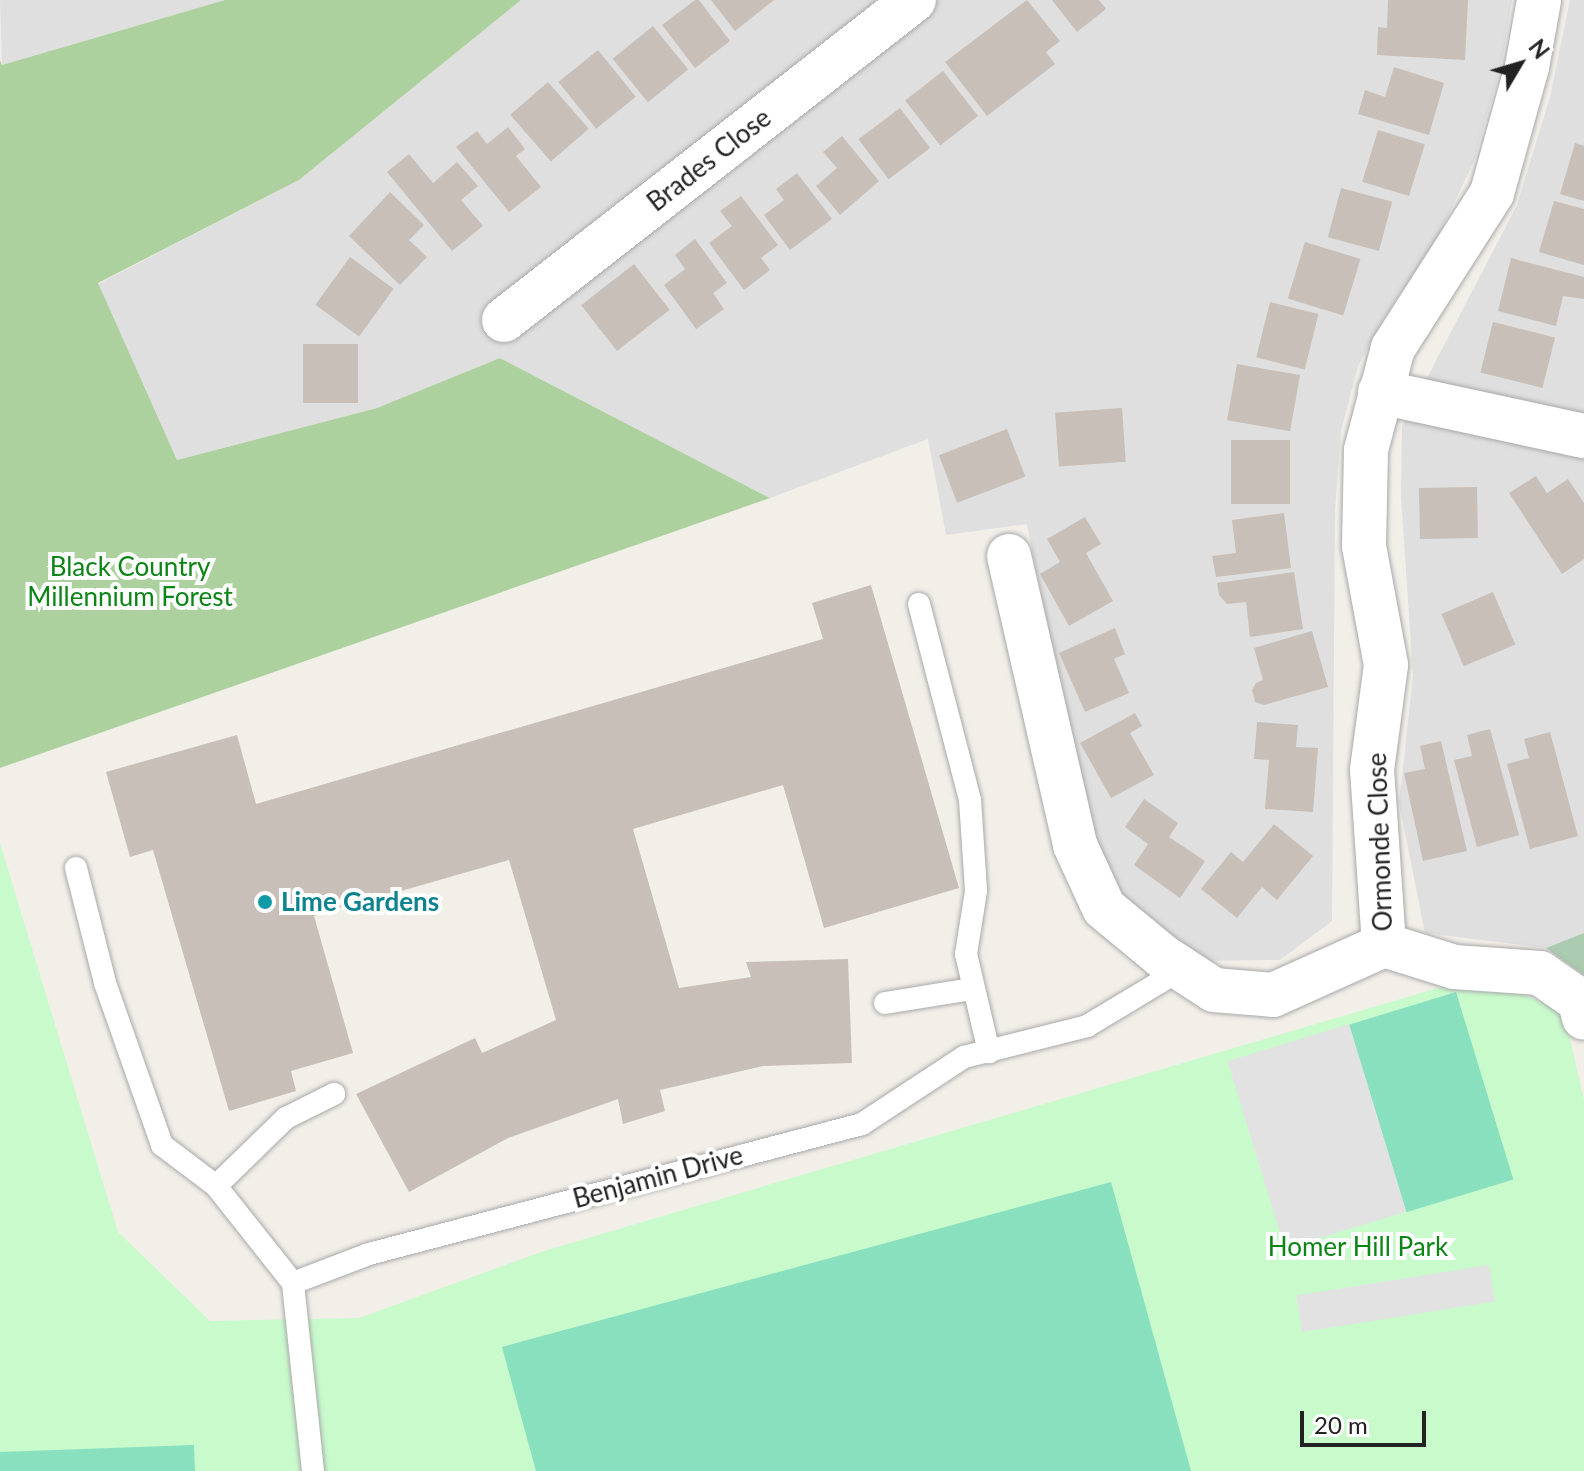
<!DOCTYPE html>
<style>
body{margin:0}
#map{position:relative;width:1584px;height:1471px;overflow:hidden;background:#f2efe9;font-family:Lato,sans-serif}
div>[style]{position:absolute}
.residential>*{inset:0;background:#e0dfdf}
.forest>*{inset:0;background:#add19e}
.cemetery>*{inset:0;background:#aacbaf}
.park>*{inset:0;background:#c8facc}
.pitch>*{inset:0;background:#88e0be;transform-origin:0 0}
.parking>*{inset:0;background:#e2e2e2;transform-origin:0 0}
.building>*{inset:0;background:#c7bfb8;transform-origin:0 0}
.roads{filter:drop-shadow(0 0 2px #a9a9a9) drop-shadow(0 0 2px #a9a9a9)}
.lane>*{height:22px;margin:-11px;padding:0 11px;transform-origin:11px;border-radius:11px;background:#fff}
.street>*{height:44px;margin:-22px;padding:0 22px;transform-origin:22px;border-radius:22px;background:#fff}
.dots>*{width:22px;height:22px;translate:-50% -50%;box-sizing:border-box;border:4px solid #fff;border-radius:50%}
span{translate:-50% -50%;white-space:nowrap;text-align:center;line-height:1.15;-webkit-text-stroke:8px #fff;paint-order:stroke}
.street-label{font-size:26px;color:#222}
.park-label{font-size:26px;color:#0c8416}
.culture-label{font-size:26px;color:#0d838f;font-weight:700}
.left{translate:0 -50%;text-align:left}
.north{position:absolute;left:1480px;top:24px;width:80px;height:80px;-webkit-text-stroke:6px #fff;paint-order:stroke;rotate:52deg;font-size:22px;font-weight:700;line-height:32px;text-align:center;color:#222}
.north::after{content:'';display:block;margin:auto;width:28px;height:36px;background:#222;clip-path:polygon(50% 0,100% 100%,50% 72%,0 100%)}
.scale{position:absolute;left:1300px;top:1411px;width:126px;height:36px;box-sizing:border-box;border:4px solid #222;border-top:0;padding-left:10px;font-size:24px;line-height:28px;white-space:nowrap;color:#222;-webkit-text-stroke:6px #fff;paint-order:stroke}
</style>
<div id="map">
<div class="residential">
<i style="clip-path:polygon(0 0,225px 0,2px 65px)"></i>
<i style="clip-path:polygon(521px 0,1512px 0,1502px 62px,1474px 161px,1439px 235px,1385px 317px,1358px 366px,1341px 431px,1335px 511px,1332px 921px,1280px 960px,1191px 961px,1118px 906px,1086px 822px,1027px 524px,946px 535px,928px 439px,770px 498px,500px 358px,377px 408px,177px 460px,98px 284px,299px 180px)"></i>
<i style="clip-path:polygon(1570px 0,1584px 0,1584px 933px,1546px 948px,1425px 933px,1399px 803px,1413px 676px,1401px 497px,1402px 426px,1517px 205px,1550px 97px)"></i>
</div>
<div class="forest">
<i style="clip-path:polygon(225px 0,521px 0,299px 180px,98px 283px,177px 460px,377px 408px,500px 358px,770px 498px,0 768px,0 60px,2px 65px)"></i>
</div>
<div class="cemetery">
<i style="clip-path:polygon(1584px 933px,1584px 975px,1546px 948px)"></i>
</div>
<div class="park">
<i style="clip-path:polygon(0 843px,118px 1232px,210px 1321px,359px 1318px,544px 1251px,1472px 978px,1526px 995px,1564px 1013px,1584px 1100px,1584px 1471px,0 1471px)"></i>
</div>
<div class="pitch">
<i style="left:1456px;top:992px;width:196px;height:112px;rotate:73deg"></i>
<i style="clip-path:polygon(1111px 1182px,1191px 1471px,536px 1471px,502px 1347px)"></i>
<i style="clip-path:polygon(194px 1445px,195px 1471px,0 1471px,0 1452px)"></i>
</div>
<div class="parking">
<i style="left:1349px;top:1024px;width:196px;height:127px;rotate:73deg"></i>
<i style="left:1489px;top:1265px;width:37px;height:195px;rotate:81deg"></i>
</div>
<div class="building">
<i style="clip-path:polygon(695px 0,699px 0,730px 41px,695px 68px,662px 25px)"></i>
<i style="clip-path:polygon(711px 0,774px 0,735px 31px)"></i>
<i style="clip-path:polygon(1027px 0,1060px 41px,1046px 52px,1055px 64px,987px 116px,945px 62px)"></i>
<i style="clip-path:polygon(1052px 0,1099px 0,1106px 9px,1077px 32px)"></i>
<i style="clip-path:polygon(1388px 0,1468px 0,1465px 60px,1377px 55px,1378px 27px,1387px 28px)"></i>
<i style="left:653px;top:26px;width:56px;height:52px;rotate:51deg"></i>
<i style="left:598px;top:50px;width:60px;height:51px;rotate:51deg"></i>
<i style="clip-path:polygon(1394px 67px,1444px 83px,1429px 135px,1358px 114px,1365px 90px,1385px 97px)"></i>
<i style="left:943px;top:71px;width:57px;height:48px;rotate:52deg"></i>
<i style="left:548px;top:82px;width:62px;height:50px;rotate:49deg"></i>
<i style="left:900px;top:108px;width:50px;height:52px;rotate:53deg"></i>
<i style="clip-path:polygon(508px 127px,525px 149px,516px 156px,541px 187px,509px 212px,456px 147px,477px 131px,487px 144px)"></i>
<i style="left:1378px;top:130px;width:49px;height:54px;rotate:17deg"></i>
<i style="clip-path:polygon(842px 136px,879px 181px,840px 215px,816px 186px,837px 168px,823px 152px)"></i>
<i style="clip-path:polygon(1575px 143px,1584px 146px,1584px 201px,1560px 194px)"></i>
<i style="clip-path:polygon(409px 154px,433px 183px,457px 162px,478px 186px,461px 200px,483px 226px,452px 251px,387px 172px)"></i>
<i style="clip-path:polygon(797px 173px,832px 219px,790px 250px,764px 215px,784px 200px,776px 189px)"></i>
<i style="left:1341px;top:188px;width:53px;height:51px;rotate:15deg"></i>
<i style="clip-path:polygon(390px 192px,424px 225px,409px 240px,427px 257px,400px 285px,349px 236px)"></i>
<i style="clip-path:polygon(741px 196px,778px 245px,761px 258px,770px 270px,744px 290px,709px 243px,732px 226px,720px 211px)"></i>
<i style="clip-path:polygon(1554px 201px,1584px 209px,1584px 265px,1539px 252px)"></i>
<i style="clip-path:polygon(695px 239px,727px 283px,713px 293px,724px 309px,696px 329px,664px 285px,685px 269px,675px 255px)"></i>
<i style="left:1305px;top:242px;width:58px;height:59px;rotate:17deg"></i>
<i style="left:350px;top:257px;width:54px;height:59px;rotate:36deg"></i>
<i style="clip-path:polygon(1511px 258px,1584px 277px,1584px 299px,1563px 296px,1556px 326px,1498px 311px)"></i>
<i style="left:634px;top:264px;width:58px;height:67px;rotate:52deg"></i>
<i style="left:1270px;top:302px;width:50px;height:57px;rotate:14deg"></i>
<i style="left:1493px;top:322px;width:64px;height:52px;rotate:14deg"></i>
<i style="left:303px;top:344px;width:55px;height:59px"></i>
<i style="left:1237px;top:364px;width:64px;height:57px;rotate:10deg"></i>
<i style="left:1122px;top:408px;width:54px;height:67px;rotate:86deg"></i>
<i style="left:1007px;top:429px;width:51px;height:73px;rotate:69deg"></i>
<i style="left:1231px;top:440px;width:59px;height:64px"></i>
<i style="clip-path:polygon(1536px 476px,1547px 493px,1568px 479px,1584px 503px,1584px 559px,1562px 574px,1509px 493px)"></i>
<i style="left:1477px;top:487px;width:51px;height:58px;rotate:89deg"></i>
<i style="clip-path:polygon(1284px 513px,1291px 568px,1216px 577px,1212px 556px,1236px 553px,1232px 520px)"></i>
<i style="clip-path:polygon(1085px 517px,1101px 544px,1086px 553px,1113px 601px,1069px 626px,1040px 574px,1060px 562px,1047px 539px)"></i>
<i style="clip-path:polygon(1294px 572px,1303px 629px,1250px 637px,1246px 602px,1227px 604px,1219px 595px,1217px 583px)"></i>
<i style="clip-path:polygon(871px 585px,959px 888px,824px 928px,783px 785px,633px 829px,679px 988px,751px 977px,746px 962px,848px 959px,852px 1063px,763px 1066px,660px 1090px,665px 1111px,623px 1124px,618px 1099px,508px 1138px,409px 1192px,356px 1094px,475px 1038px,482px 1053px,556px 1020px,509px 860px,314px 916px,353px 1053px,291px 1071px,296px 1091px,229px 1111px,153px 850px,130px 857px,106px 772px,237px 735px,256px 804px,823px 639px,812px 603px)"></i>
<i style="left:1493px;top:592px;width:57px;height:56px;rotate:67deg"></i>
<i style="clip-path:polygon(1115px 628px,1125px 654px,1114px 659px,1129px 693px,1085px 712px,1059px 653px)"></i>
<i style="clip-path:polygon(1312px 631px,1328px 687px,1264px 705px,1255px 702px,1252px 690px,1256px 683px,1263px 680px,1254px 648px)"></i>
<i style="clip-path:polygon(1135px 713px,1142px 726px,1130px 733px,1154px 775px,1111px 798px,1080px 743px)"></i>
<i style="clip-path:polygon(1257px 722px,1298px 725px,1296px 747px,1318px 748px,1313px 812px,1265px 809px,1269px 760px,1254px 759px)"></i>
<i style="clip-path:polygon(1490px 729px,1519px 835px,1477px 847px,1454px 760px,1472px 756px,1467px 735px)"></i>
<i style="clip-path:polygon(1550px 732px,1578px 836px,1530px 849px,1507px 764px,1529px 758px,1524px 739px)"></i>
<i style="clip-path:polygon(1441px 741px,1467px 851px,1423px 861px,1404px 773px,1425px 769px,1420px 746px)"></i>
<i style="clip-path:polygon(1144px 799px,1178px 823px,1169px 837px,1205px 861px,1180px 898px,1134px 865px,1148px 844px,1125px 827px)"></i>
<i style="clip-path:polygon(1274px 824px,1313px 856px,1277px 900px,1262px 887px,1237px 918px,1201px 889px,1231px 852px,1243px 862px)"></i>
</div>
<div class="roads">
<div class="lane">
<i style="left:919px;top:604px;width:203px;rotate:75.4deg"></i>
<i style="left:970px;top:800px;width:91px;rotate:86.2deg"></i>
<i style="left:976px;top:891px;width:64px;rotate:99deg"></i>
<i style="left:966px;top:954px;width:101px;rotate:76.8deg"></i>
<i style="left:76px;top:868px;width:119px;rotate:75.8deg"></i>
<i style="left:105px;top:983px;width:172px;rotate:70.6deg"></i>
<i style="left:162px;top:1145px;width:68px;rotate:37.2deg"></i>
<i style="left:216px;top:1186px;width:124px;rotate:51.6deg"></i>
<i style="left:885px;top:1003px;width:87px;rotate:-9.2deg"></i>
<i style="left:216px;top:1186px;width:98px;rotate:-44.2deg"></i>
<i style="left:286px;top:1118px;width:54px;rotate:-26.6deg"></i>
<i style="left:313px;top:1471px;width:189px;rotate:-96.1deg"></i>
<i style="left:293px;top:1283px;width:81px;rotate:-20.9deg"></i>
<i style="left:369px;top:1254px;width:510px;rotate:-14.77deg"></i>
<i style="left:862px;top:1124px;width:122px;rotate:-33.3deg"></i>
<i style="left:964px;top:1057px;width:127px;rotate:-14.1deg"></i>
<i style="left:1087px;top:1026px;width:111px;rotate:-31deg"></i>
</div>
<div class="street">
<i style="left:504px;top:320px;width:520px;rotate:-37.97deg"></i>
<i style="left:1380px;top:392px;width:209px;rotate:12.2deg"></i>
<i style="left:1009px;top:556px;width:296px;rotate:77.1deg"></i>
<i style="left:1075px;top:845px;width:69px;rotate:65.3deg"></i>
<i style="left:1104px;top:908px;width:75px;rotate:39.6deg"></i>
<i style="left:1162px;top:956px;width:62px;rotate:33.2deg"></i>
<i style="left:1214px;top:990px;width:59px;rotate:4.8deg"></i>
<i style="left:1273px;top:995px;width:122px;rotate:-24.2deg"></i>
<i style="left:1384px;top:945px;width:175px;rotate:-93.9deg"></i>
<i style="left:1372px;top:770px;width:106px;rotate:-82.4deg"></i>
<i style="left:1386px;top:665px;width:121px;rotate:-100.5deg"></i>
<i style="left:1364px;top:546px;width:96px;rotate:-88.8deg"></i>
<i style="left:1366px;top:450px;width:106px;rotate:-75.2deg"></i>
<i style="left:1393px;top:348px;width:184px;rotate:-57.4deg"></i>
<i style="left:1492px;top:193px;width:131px;rotate:-74.5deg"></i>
<i style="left:1527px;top:67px;width:68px;rotate:-79.8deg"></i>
<i style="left:1384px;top:945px;width:73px;rotate:17.4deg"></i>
<i style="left:1454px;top:967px;width:86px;rotate:4deg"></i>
<i style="left:1540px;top:973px;width:49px;rotate:35deg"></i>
<i style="left:1580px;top:1001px;width:17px;rotate:77deg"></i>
</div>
</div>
<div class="dots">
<i style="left:265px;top:902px;background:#0f9aa8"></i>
</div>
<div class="street-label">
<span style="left:709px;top:160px;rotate:-38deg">Brades Close</span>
<span style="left:1380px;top:842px;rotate:-92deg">Ormonde Close</span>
<span style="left:658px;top:1177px;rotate:-15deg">Benjamin Drive</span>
</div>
<div class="park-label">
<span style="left:130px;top:582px">Black Country<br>Millennium Forest</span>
<span style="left:1358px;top:1247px">Homer Hill Park</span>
</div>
<div class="culture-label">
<span class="left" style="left:281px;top:902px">Lime Gardens</span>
</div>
<div class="north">N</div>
<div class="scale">20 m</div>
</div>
